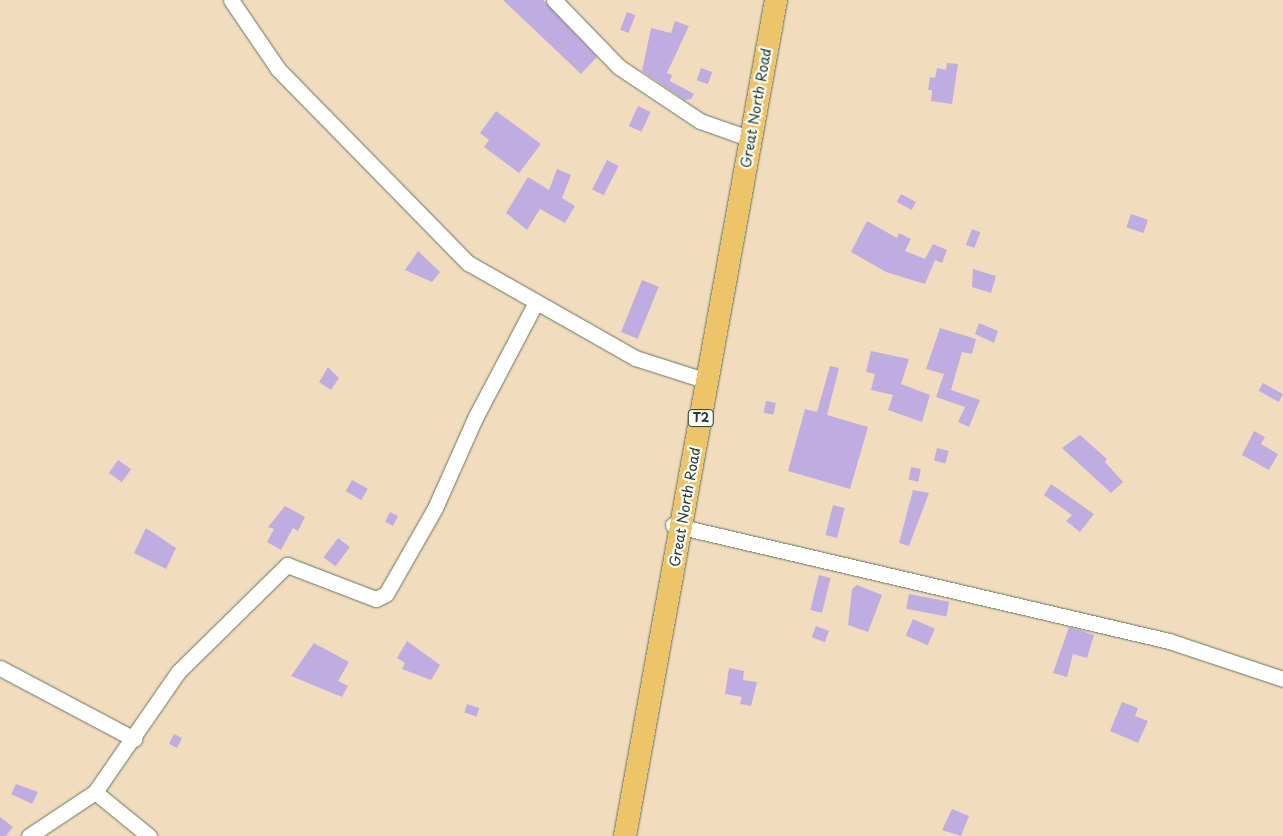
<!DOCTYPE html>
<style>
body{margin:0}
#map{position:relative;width:1283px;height:836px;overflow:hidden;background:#f1ddbd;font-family:"Playpen Sans",sans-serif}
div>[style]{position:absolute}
.building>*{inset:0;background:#bfade2;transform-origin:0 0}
.roads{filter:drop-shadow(0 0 1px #687564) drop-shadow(0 0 1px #687564)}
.minor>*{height:15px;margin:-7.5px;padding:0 7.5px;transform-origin:7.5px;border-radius:7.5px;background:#fff}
.highway>*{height:22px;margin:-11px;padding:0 11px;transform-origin:11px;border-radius:11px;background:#eec469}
span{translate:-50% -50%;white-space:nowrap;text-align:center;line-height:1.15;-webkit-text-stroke:4.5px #fdfcf7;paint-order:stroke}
.shield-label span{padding:1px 4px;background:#fdfcf7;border:1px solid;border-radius:4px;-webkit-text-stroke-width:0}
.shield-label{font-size:12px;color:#1f3d34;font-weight:700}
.street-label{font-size:14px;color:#1f3d34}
</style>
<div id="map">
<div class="building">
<i style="clip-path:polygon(503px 0,543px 0,597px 57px,581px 74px)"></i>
<i style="left:627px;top:12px;width:9px;height:19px;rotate:21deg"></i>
<i style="clip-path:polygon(675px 21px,689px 26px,667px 73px,672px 75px,670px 81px,694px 94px,691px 99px,685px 100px,642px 71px,651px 28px,671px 33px)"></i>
<i style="clip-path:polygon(947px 63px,958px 64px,952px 104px,931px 101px,932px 90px,928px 90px,930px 77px,935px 78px,937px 68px,946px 70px)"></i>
<i style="left:701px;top:68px;width:12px;height:13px;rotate:20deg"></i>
<i style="left:638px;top:106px;width:14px;height:22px;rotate:25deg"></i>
<i style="clip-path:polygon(496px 111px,541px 144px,519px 173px,484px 147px,489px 140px,480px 133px)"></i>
<i style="left:607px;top:160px;width:13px;height:33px;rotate:27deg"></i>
<i style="clip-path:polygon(557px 169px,571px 175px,562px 198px,575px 206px,565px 223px,540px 209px,527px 230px,506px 213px,528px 177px,549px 190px)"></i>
<i style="left:901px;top:194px;width:17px;height:9px;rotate:28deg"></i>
<i style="left:1131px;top:214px;width:18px;height:14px;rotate:19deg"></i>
<i style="clip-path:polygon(867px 221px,897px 238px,899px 233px,911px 239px,905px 251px,925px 259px,933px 244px,947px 250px,942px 263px,935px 260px,925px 284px,886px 272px,851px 252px)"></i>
<i style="left:972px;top:229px;width:9px;height:17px;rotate:21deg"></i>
<i style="clip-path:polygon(418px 251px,440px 272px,432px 282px,405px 270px)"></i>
<i style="clip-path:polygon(973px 269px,996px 276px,991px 293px,972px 287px)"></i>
<i style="left:642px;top:280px;width:18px;height:56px;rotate:22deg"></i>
<i style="clip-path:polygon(979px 323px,998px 331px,994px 343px,975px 334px)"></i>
<i style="clip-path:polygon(940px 328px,976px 339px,972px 354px,962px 352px,951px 390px,980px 400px,969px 427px,958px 422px,965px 407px,936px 397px,944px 374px,926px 369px)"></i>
<i style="clip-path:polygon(871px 351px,909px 359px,901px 384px,930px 395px,922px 422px,888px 410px,893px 395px,871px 390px,875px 374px,866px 372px)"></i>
<i style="clip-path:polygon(830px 366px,839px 368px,827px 415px,868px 427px,850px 489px,788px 471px,805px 409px,817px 412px)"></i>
<i style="clip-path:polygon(328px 367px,339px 378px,331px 390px,319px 382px)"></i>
<i style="left:1263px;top:383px;width:23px;height:9px;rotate:29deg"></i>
<i style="left:766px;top:401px;width:10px;height:12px;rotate:11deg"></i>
<i style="clip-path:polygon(1254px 431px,1265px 437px,1261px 444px,1278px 454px,1269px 470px,1242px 455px)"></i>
<i style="clip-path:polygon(1080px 435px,1107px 459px,1105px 462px,1123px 482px,1111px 493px,1062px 448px)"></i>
<i style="left:937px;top:448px;width:12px;height:13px;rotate:14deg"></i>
<i style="left:118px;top:460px;width:16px;height:16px;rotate:35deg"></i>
<i style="left:911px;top:467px;width:10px;height:13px;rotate:11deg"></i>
<i style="left:352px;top:480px;width:18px;height:13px;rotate:29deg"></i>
<i style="clip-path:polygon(1051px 484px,1094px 514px,1080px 532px,1066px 521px,1072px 515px,1044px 495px)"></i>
<i style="clip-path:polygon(913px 490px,929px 493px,909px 546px,899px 543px)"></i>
<i style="left:833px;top:505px;width:12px;height:31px;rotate:14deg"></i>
<i style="clip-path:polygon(285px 506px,305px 517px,298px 531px,293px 528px,281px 550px,267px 542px,274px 529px,268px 527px)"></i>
<i style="left:390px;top:512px;width:9px;height:11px;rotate:27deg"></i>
<i style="clip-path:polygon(146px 528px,176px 548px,166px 569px,134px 553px)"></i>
<i style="left:338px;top:538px;width:15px;height:24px;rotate:37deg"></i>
<i style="left:819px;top:575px;width:12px;height:36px;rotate:14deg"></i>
<i style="clip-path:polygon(857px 585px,882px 595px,868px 632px,848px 625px,852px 589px)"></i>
<i style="left:909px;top:594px;width:41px;height:15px;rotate:11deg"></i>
<i style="left:913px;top:619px;width:24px;height:18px;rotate:24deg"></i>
<i style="left:816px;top:626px;width:14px;height:12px;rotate:21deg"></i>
<i style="clip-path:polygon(1069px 627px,1094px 635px,1087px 658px,1073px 654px,1067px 677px,1053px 673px)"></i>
<i style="clip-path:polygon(407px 641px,440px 665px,431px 680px,402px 669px,405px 663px,397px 658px)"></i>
<i style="clip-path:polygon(314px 643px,349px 662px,338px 681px,348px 686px,342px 697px,291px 676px)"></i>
<i style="clip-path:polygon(729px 668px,744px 671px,743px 680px,757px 682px,751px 706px,740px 704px,742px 697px,725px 694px)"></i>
<i style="clip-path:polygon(1122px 702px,1138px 708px,1135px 716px,1148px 721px,1138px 743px,1110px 731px)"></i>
<i style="left:467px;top:704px;width:13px;height:9px;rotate:18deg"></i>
<i style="left:174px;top:734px;width:9px;height:11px;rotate:27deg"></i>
<i style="clip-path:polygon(16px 784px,38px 792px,32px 804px,11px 794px)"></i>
<i style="clip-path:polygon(952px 809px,969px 816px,961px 836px,942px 830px)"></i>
<i style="clip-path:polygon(0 817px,13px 827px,6px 836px,0 836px)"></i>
</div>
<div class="roads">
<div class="minor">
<i style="left:231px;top:0;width:83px;rotate:55.7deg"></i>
<i style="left:278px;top:69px;width:272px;rotate:45.6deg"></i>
<i style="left:468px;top:263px;width:192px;rotate:29.6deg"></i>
<i style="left:635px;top:358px;width:76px;rotate:17.7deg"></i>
<i style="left:554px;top:0;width:93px;rotate:45.9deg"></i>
<i style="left:619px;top:67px;width:97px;rotate:33.7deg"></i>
<i style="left:700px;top:121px;width:42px;rotate:19.3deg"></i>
<i style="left:673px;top:525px;width:509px;rotate:13.16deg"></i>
<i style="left:1169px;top:641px;width:120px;rotate:18.4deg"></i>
<i style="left:0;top:668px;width:152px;rotate:27.9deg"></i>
<i style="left:95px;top:792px;width:70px;rotate:39.2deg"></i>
<i style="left:29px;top:836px;width:79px;rotate:-33.7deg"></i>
<i style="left:95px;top:792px;width:146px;rotate:-55.3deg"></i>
<i style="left:178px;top:672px;width:153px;rotate:-44.5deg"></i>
<i style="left:287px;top:565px;width:95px;rotate:20.9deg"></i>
<i style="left:376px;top:599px;width:11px;rotate:-27deg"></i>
<i style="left:386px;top:594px;width:99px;rotate:-60.3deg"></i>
<i style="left:435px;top:508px;width:101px;rotate:-66deg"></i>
<i style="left:476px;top:416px;width:127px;rotate:-62.2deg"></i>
</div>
<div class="highway">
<i style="left:625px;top:836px;width:850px;rotate:-79.76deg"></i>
</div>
</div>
<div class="shield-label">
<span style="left:701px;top:418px">T2</span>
</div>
<div class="street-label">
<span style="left:756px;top:108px;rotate:-80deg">Great North Road</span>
<span style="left:685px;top:507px;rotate:-80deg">Great North Road</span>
</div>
</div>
